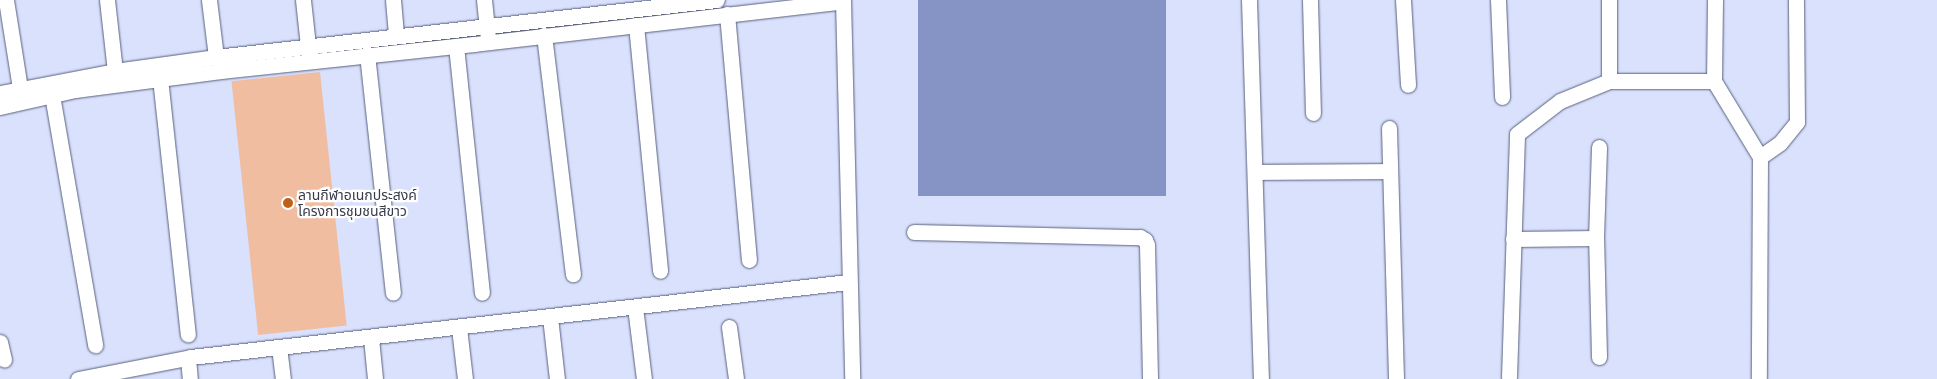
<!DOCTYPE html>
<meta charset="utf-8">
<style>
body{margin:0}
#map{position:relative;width:1937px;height:379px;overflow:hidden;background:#d9e1fd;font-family:"Public Sans","Noto Sans Thai",sans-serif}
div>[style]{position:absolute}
.green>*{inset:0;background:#f0bda1;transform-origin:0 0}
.water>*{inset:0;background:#8593c5;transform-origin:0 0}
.roads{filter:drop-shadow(0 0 1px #58607d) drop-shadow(0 0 1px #58607d)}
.minor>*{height:15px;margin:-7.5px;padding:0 7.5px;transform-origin:7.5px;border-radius:7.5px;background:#fff}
.dots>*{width:14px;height:14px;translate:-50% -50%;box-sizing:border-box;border:2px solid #fff;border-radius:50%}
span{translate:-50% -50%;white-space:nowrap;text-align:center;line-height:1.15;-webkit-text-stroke:4.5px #fff;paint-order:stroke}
.poi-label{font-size:14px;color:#373b49}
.left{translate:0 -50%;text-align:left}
</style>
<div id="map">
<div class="green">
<i style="left:320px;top:72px;width:255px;height:89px;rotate:84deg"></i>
</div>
<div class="water">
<i style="left:918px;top:0;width:248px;height:196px"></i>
</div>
<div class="roads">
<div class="minor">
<i style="left:6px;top:0;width:89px;rotate:81deg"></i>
<i style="left:107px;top:0;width:71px;rotate:83.6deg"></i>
<i style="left:209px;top:0;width:57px;rotate:83deg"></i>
<i style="left:303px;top:0;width:55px;rotate:83.8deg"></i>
<i style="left:393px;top:0;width:36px;rotate:85deg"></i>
<i style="left:484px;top:0;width:36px;rotate:84deg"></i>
<i style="left:843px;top:0;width:379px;rotate:88.6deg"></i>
<i style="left:1249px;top:0;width:379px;rotate:88.2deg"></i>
<i style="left:1310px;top:0;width:113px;rotate:88.5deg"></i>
<i style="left:1403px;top:0;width:85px;rotate:86.6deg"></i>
<i style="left:1498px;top:0;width:97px;rotate:87.6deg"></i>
<i style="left:1609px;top:0;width:81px;rotate:90deg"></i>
<i style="left:1715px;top:0;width:81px;rotate:90.7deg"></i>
<i style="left:1714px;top:81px;width:89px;rotate:58.8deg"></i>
<i style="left:1760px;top:157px;width:222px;rotate:90.3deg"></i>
<i style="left:727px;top:14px;width:247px;rotate:84.9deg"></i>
<i style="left:636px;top:25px;width:247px;rotate:84.4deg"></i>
<i style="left:544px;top:35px;width:241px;rotate:83.1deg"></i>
<i style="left:456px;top:46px;width:248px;rotate:84deg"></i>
<i style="left:367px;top:54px;width:240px;rotate:83.8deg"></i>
<i style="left:159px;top:69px;width:267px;rotate:83.8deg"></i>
<i style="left:0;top:93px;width:117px;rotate:-10.8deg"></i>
<i style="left:115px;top:71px;width:102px;rotate:-7.9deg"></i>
<i style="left:216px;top:57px;width:504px;rotate:-6.49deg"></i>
<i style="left:52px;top:95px;width:254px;rotate:80.2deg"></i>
<i style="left:0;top:107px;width:77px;rotate:-12.8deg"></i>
<i style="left:75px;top:90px;width:147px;rotate:-7.4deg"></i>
<i style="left:221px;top:71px;width:254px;rotate:-6.1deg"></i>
<i style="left:474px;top:44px;width:371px;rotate:-6.6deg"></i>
<i style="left:1389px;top:128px;width:251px;rotate:88.4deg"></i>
<i style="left:1760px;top:157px;width:24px;rotate:-35deg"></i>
<i style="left:1780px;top:143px;width:27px;rotate:-51deg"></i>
<i style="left:1797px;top:122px;width:122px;rotate:-90.5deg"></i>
<i style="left:1255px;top:172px;width:135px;rotate:-0.4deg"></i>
<i style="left:914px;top:232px;width:226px;rotate:1.3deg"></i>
<i style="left:1140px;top:237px;width:6px;rotate:31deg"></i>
<i style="left:1145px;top:240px;width:5px;rotate:68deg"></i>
<i style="left:1147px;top:245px;width:134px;rotate:88.7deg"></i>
<i style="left:1513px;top:239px;width:83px;rotate:-0.7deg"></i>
<i style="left:635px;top:307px;width:73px;rotate:82.9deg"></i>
<i style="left:550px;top:317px;width:62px;rotate:83.6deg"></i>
<i style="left:729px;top:327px;width:52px;rotate:82.3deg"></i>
<i style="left:459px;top:328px;width:51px;rotate:83.3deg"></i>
<i style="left:371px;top:338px;width:41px;rotate:84.4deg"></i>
<i style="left:0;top:342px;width:18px;rotate:77deg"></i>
<i style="left:279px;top:347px;width:32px;rotate:83deg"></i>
<i style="left:1599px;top:357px;width:119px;rotate:-91.4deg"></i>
<i style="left:1596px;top:238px;width:91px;rotate:-88.1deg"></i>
<i style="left:188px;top:358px;width:21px;rotate:85deg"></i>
<i style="left:1509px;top:377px;width:243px;rotate:-88.1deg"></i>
<i style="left:1517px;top:134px;width:54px;rotate:-37.5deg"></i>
<i style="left:1560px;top:101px;width:53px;rotate:-22.2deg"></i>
<i style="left:1609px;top:81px;width:105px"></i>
<i style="left:78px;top:379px;width:115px;rotate:-11deg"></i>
<i style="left:191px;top:357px;width:661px;rotate:-6.51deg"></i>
</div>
</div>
<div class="dots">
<i style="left:288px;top:203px;background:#bf601a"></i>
</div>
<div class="poi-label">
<span class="left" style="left:298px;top:203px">ลานกีฬาอเนกประสงค์<br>โครงการชุมชนสีขาว</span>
</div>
</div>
